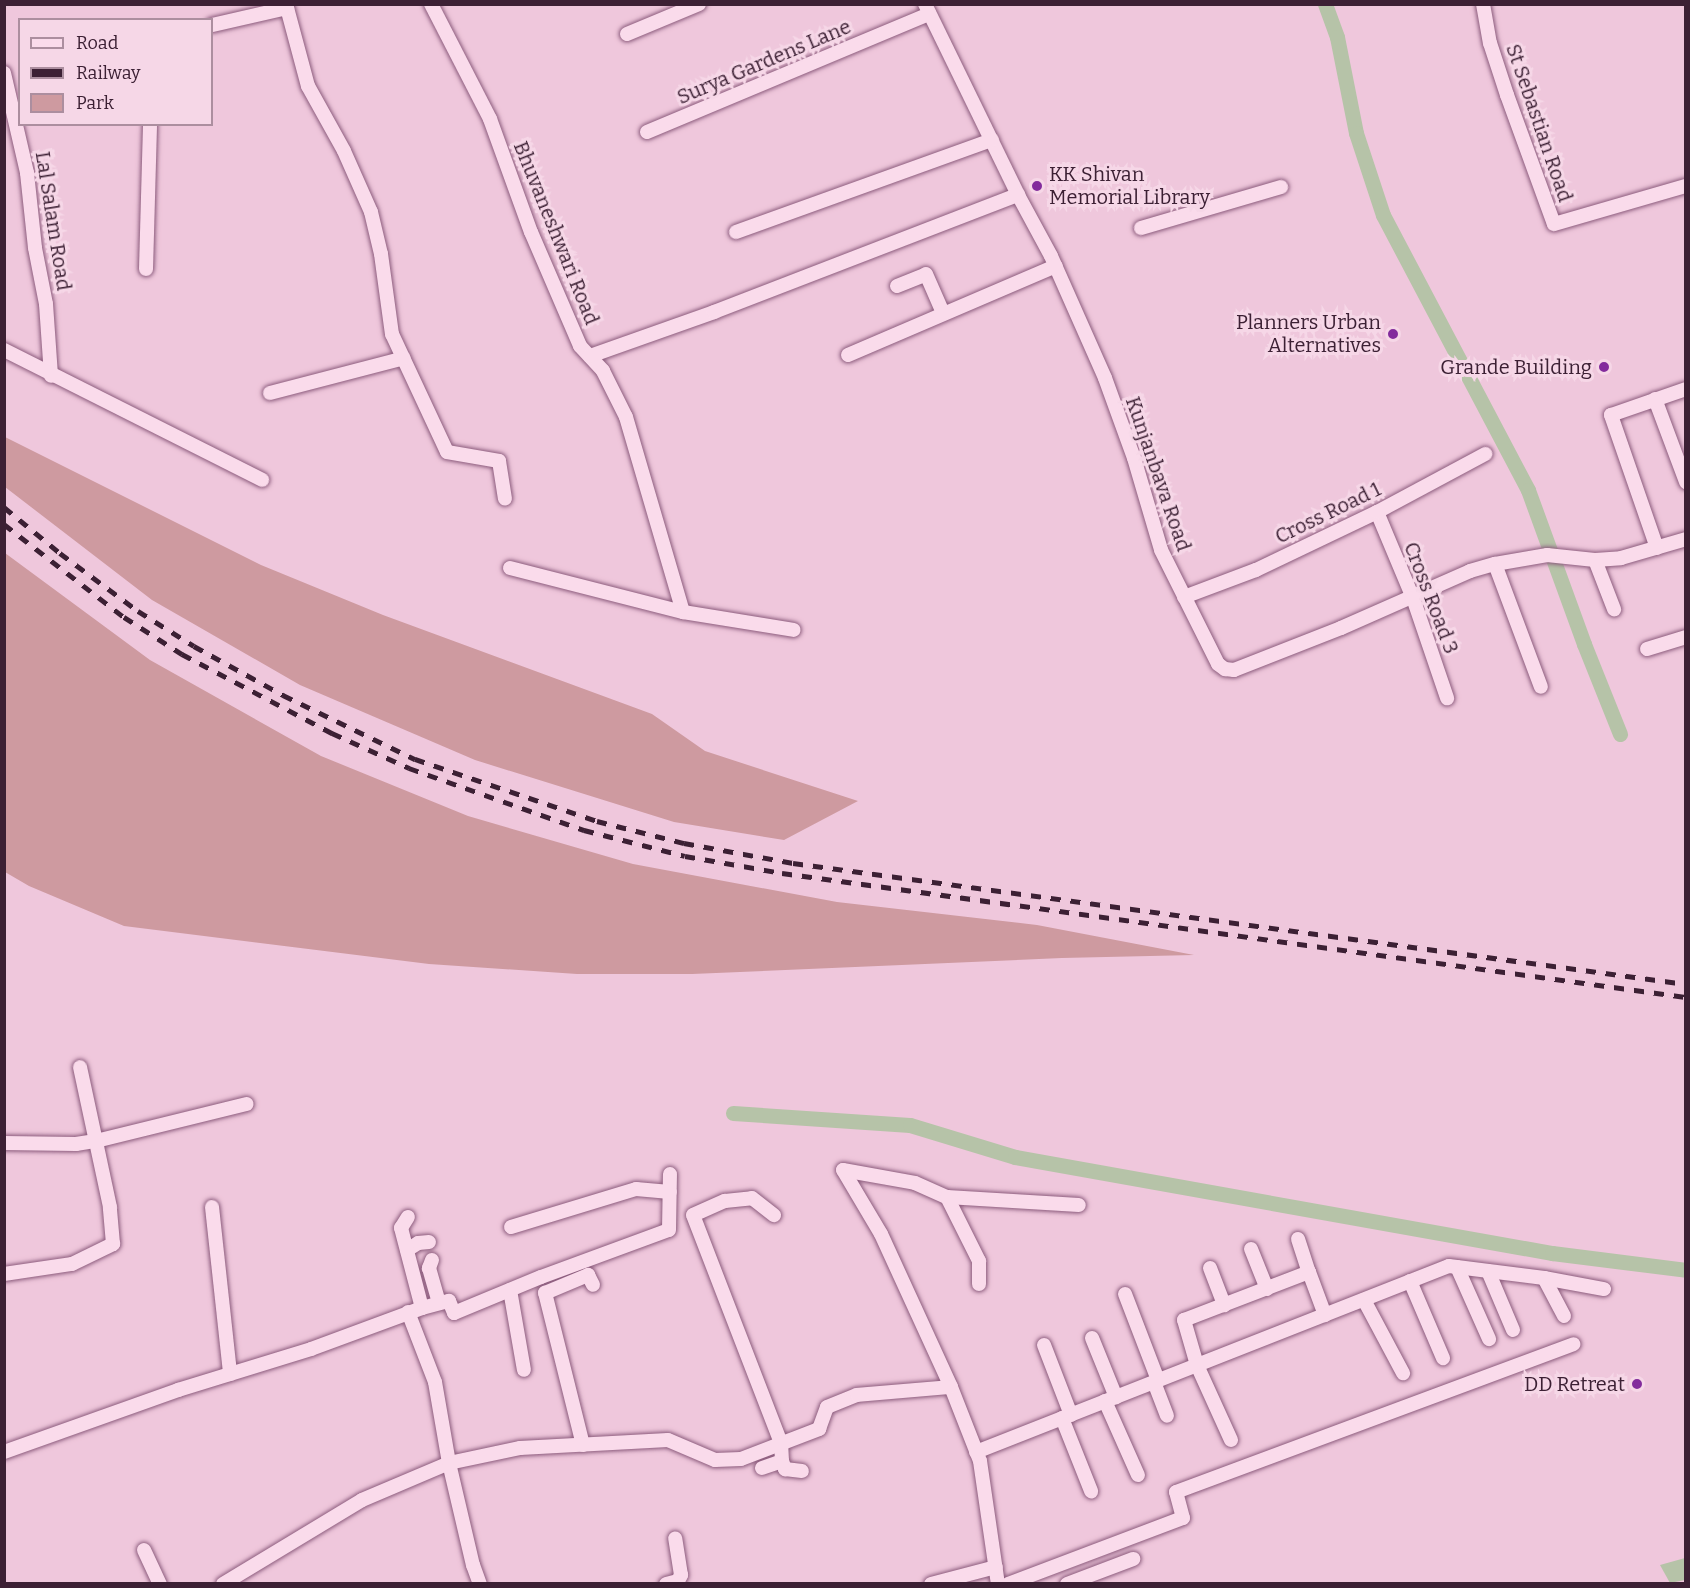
<!DOCTYPE html>
<style>
body{margin:0}
#map{position:relative;width:1690px;height:1588px;overflow:hidden;background:#efc7dc;font-family:Bitter,serif}
div>[style]{position:absolute}
.green>*{inset:0;background:#ce9aa0}
.water>*{inset:0;background:#b6c3a8}
.canal>*{height:15px;margin:-7.5px;padding:0 7.5px;transform-origin:7.5px;border-radius:7.5px;background:#b6c3a8}
.roads{filter:drop-shadow(0 0 2px #8c5c7d) drop-shadow(0 0 2px #8c5c7d)}
.minor>*{height:14px;margin:-7px;padding:0 7px;transform-origin:7px;border-radius:7px;background:#fadbeb}
.rail>*{height:4.5px;margin-top:-2.25px;transform-origin:0;background:repeating-linear-gradient(90deg,#3c2034 0 10px,transparent 0 20px)}
.dots>*{width:16px;height:16px;translate:-50% -50%;box-sizing:border-box;border:3px solid #f6d7e7;border-radius:50%}
span{translate:-50% -50%;white-space:nowrap;text-align:center;line-height:1.15;-webkit-text-stroke:6px #f6d7e7;paint-order:stroke}
.street-label{font-size:20px;color:#3c2034}
.poi-label{font-size:20px;color:#3c2034}
.left{translate:0 -50%;text-align:left}
.right{translate:-100% -50%;text-align:right}
.frame{position:absolute;inset:0;border:6px solid #3c2034;pointer-events:none}
.legend{position:absolute;left:18px;top:18px;width:195px;height:108px;box-sizing:border-box;background:#f6d7e7;border:2px solid #ac8e9f;margin:0;padding:8px 10px;list-style:none;font-size:18px;color:#3c2034}
.legend li{display:flex;align-items:center;gap:12px;height:30px}
.legend b{width:30px;border:2px solid #ac8e9f}
</style>
<div id="map">
<div class="green">
<i style="clip-path:polygon(5px 437px,261px 565px,383px 615px,652px 714px,705px 751px,858px 801px,784px 840px,674px 822px,475px 760px,300px 685px,152px 600px,5px 487px)"></i>
<i style="clip-path:polygon(5px 553px,150px 660px,321px 756px,468px 816px,633px 864px,837px 902px,1037px 925px,1194px 955px,1062px 958px,692px 974px,577px 974px,429px 964px,124px 926px,29px 886px,5px 872px)"></i>
</div>
<div class="water">
<i style="clip-path:polygon(1685px 1558px,1685px 1580px,1670px 1583px,1660px 1565px)"></i>
</div>
<div class="canal">
<i style="left:1325px;top:4px;width:35px;rotate:70deg"></i>
<i style="left:1337px;top:37px;width:98px;rotate:78.8deg"></i>
<i style="left:1356px;top:133px;width:86px;rotate:71.8deg"></i>
<i style="left:1383px;top:215px;width:311px;rotate:62.2deg"></i>
<i style="left:1528px;top:490px;width:164px;rotate:70deg"></i>
<i style="left:1584px;top:644px;width:97px;rotate:68.2deg"></i>
<i style="left:733px;top:1113px;width:177px;rotate:3.9deg"></i>
<i style="left:910px;top:1125px;width:110px;rotate:16.9deg"></i>
<i style="left:1015px;top:1157px;width:546px;rotate:10.14deg"></i>
<i style="left:1552px;top:1253px;width:135px;rotate:7.2deg"></i>
</div>
<div class="roads">
<div class="minor">
<i style="left:286px;top:4px;width:85px;rotate:75deg"></i>
<i style="left:308px;top:86px;width:74px;rotate:61deg"></i>
<i style="left:344px;top:151px;width:67px;rotate:66.1deg"></i>
<i style="left:371px;top:212px;width:43px;rotate:76.6deg"></i>
<i style="left:381px;top:254px;width:81px;rotate:82.2deg"></i>
<i style="left:392px;top:334px;width:130px;rotate:65deg"></i>
<i style="left:447px;top:452px;width:53px;rotate:9.8deg"></i>
<i style="left:499px;top:461px;width:38px;rotate:81deg"></i>
<i style="left:431px;top:4px;width:129px;rotate:62.8deg"></i>
<i style="left:490px;top:119px;width:120px;rotate:70.1deg"></i>
<i style="left:531px;top:232px;width:124px;rotate:66.7deg"></i>
<i style="left:580px;top:346px;width:34px;rotate:47deg"></i>
<i style="left:603px;top:371px;width:51px;rotate:63.4deg"></i>
<i style="left:626px;top:417px;width:203px;rotate:73.7deg"></i>
<i style="left:925px;top:4px;width:212px;rotate:64deg"></i>
<i style="left:1018px;top:195px;width:69px;rotate:61.6deg"></i>
<i style="left:1051px;top:256px;width:133px;rotate:66.1deg"></i>
<i style="left:1105px;top:378px;width:85px;rotate:70.1deg"></i>
<i style="left:1134px;top:458px;width:96px;rotate:73.6deg"></i>
<i style="left:1161px;top:550px;width:127px;rotate:63.4deg"></i>
<i style="left:1218px;top:664px;width:9px;rotate:36deg"></i>
<i style="left:1225px;top:669px;width:9px;rotate:6deg"></i>
<i style="left:1234px;top:670px;width:115px;rotate:-21.4deg"></i>
<i style="left:1341px;top:628px;width:141px;rotate:-23.8deg"></i>
<i style="left:1470px;top:571px;width:26px;rotate:-16deg"></i>
<i style="left:1495px;top:564px;width:53px;rotate:-9.8deg"></i>
<i style="left:1547px;top:555px;width:48px;rotate:5.9deg"></i>
<i style="left:1595px;top:560px;width:26px;rotate:-4deg"></i>
<i style="left:1621px;top:558px;width:68px;rotate:-16.3deg"></i>
<i style="left:1483px;top:4px;width:40px;rotate:80deg"></i>
<i style="left:1490px;top:43px;width:55px;rotate:71.9deg"></i>
<i style="left:1507px;top:95px;width:137px;rotate:70deg"></i>
<i style="left:1554px;top:224px;width:137px;rotate:-16.1deg"></i>
<i style="left:212px;top:25px;width:77px;rotate:-12.8deg"></i>
<i style="left:627px;top:34px;width:78px;rotate:-22.6deg"></i>
<i style="left:4px;top:73px;width:103px;rotate:77deg"></i>
<i style="left:27px;top:173px;width:75px;rotate:83.9deg"></i>
<i style="left:35px;top:248px;width:57px;rotate:78.9deg"></i>
<i style="left:46px;top:304px;width:72px;rotate:86deg"></i>
<i style="left:647px;top:132px;width:306px;rotate:-22.7deg"></i>
<i style="left:1141px;top:228px;width:146px;rotate:-16.3deg"></i>
<i style="left:736px;top:232px;width:272px;rotate:-19.8deg"></i>
<i style="left:146px;top:269px;width:145px;rotate:-88.4deg"></i>
<i style="left:897px;top:286px;width:31px;rotate:-22deg"></i>
<i style="left:926px;top:274px;width:43px;rotate:66.4deg"></i>
<i style="left:4px;top:350px;width:289px;rotate:26.7deg"></i>
<i style="left:848px;top:355px;width:226px;rotate:-23.2deg"></i>
<i style="left:590px;top:356px;width:132px;rotate:-19.5deg"></i>
<i style="left:714px;top:312px;width:326px;rotate:-21.1deg"></i>
<i style="left:270px;top:393px;width:138px;rotate:-14.6deg"></i>
<i style="left:1655px;top:399px;width:89px;rotate:69.5deg"></i>
<i style="left:1377px;top:512px;width:93px;rotate:67.3deg"></i>
<i style="left:1413px;top:598px;width:106px;rotate:71.2deg"></i>
<i style="left:1657px;top:548px;width:141px;rotate:-109.1deg"></i>
<i style="left:1611px;top:415px;width:79px;rotate:-19.1deg"></i>
<i style="left:1595px;top:560px;width:53px;rotate:68.8deg"></i>
<i style="left:1495px;top:564px;width:131px;rotate:69.5deg"></i>
<i style="left:510px;top:568px;width:179px;rotate:14.3deg"></i>
<i style="left:683px;top:612px;width:112px;rotate:9.2deg"></i>
<i style="left:1184px;top:597px;width:77px;rotate:-20.6deg"></i>
<i style="left:1256px;top:570px;width:134px;rotate:-25.6deg"></i>
<i style="left:1377px;top:512px;width:123px;rotate:-28.2deg"></i>
<i style="left:1647px;top:649px;width:41px;rotate:-17.1deg"></i>
<i style="left:4px;top:1143px;width:72px;rotate:0.8deg"></i>
<i style="left:76px;top:1144px;width:20px;rotate:-9deg"></i>
<i style="left:96px;top:1141px;width:155px;rotate:-13.8deg"></i>
<i style="left:843px;top:1170px;width:74px;rotate:59.3deg"></i>
<i style="left:881px;top:1234px;width:168px;rotate:65.4deg"></i>
<i style="left:951px;top:1387px;width:79px;rotate:68.6deg"></i>
<i style="left:980px;top:1461px;width:124px;rotate:81.7deg"></i>
<i style="left:843px;top:1170px;width:73px;rotate:10.2deg"></i>
<i style="left:915px;top:1183px;width:35px;rotate:24deg"></i>
<i style="left:947px;top:1197px;width:132px;rotate:3.5deg"></i>
<i style="left:947px;top:1197px;width:72px;rotate:63.4deg"></i>
<i style="left:979px;top:1261px;width:23px;rotate:90deg"></i>
<i style="left:212px;top:1207px;width:168px;rotate:83.8deg"></i>
<i style="left:511px;top:1227px;width:131px;rotate:-16.9deg"></i>
<i style="left:636px;top:1189px;width:34px;rotate:5deg"></i>
<i style="left:1298px;top:1239px;width:35px;rotate:72deg"></i>
<i style="left:1251px;top:1249px;width:43px;rotate:68.2deg"></i>
<i style="left:407px;top:1250px;width:13px;rotate:-32deg"></i>
<i style="left:418px;top:1243px;width:11px;rotate:-5deg"></i>
<i style="left:432px;top:1260px;width:9px;rotate:111deg"></i>
<i style="left:429px;top:1268px;width:36px;rotate:74deg"></i>
<i style="left:1457px;top:1267px;width:79px;rotate:66deg"></i>
<i style="left:1210px;top:1268px;width:40px;rotate:69deg"></i>
<i style="left:1488px;top:1271px;width:64px;rotate:67deg"></i>
<i style="left:4px;top:1274px;width:69px;rotate:-8.4deg"></i>
<i style="left:72px;top:1264px;width:46px;rotate:-26deg"></i>
<i style="left:113px;top:1244px;width:37px;rotate:-95deg"></i>
<i style="left:110px;top:1207px;width:143px;rotate:-102.1deg"></i>
<i style="left:1544px;top:1278px;width:43px;rotate:62.2deg"></i>
<i style="left:1410px;top:1281px;width:84px;rotate:66.8deg"></i>
<i style="left:510px;top:1290px;width:81px;rotate:80.1deg"></i>
<i style="left:1125px;top:1294px;width:92px;rotate:69deg"></i>
<i style="left:1364px;top:1300px;width:83px;rotate:61.9deg"></i>
<i style="left:422px;top:1308px;width:28px;rotate:-15deg"></i>
<i style="left:449px;top:1301px;width:13px;rotate:67deg"></i>
<i style="left:454px;top:1313px;width:94px;rotate:-22.5deg"></i>
<i style="left:541px;top:1277px;width:136px;rotate:-20.2deg"></i>
<i style="left:669px;top:1230px;width:56px;rotate:-89deg"></i>
<i style="left:408px;top:1312px;width:75px;rotate:68.9deg"></i>
<i style="left:435px;top:1382px;width:82px;rotate:80.2deg"></i>
<i style="left:449px;top:1463px;width:105px;rotate:76.8deg"></i>
<i style="left:473px;top:1565px;width:20px;rotate:70deg"></i>
<i style="left:1092px;top:1338px;width:64px;rotate:67.9deg"></i>
<i style="left:1044px;top:1345px;width:75px;rotate:68.9deg"></i>
<i style="left:1154px;top:1382px;width:36px;rotate:69deg"></i>
<i style="left:1105px;top:1401px;width:81px;rotate:66deg"></i>
<i style="left:1062px;top:1418px;width:79px;rotate:68.3deg"></i>
<i style="left:1231px;top:1440px;width:82px;rotate:-114.4deg"></i>
<i style="left:1197px;top:1365px;width:47px;rotate:-106.1deg"></i>
<i style="left:1184px;top:1320px;width:134px;rotate:-21deg"></i>
<i style="left:1309px;top:1272px;width:46px;rotate:69.6deg"></i>
<i style="left:583px;top:1445px;width:157px;rotate:-104deg"></i>
<i style="left:545px;top:1293px;width:47px;rotate:-22.7deg"></i>
<i style="left:588px;top:1275px;width:11px;rotate:63deg"></i>
<i style="left:4px;top:1452px;width:185px;rotate:-19.6deg"></i>
<i style="left:178px;top:1390px;width:139px;rotate:-17.1deg"></i>
<i style="left:311px;top:1349px;width:118px;rotate:-20.3deg"></i>
<i style="left:422px;top:1308px;width:83px;rotate:-104.7deg"></i>
<i style="left:401px;top:1228px;width:13px;rotate:-58deg"></i>
<i style="left:976px;top:1452px;width:508px;rotate:-21.47deg"></i>
<i style="left:1449px;top:1266px;width:96px;rotate:7.2deg"></i>
<i style="left:1544px;top:1278px;width:61px;rotate:10.4deg"></i>
<i style="left:782px;top:1461px;width:9px;rotate:69deg"></i>
<i style="left:785px;top:1469px;width:17px;rotate:7deg"></i>
<i style="left:762px;top:1468px;width:21px;rotate:-19deg"></i>
<i style="left:782px;top:1461px;width:18px;rotate:-93deg"></i>
<i style="left:781px;top:1443px;width:244px;rotate:-111.1deg"></i>
<i style="left:693px;top:1215px;width:35px;rotate:-24deg"></i>
<i style="left:725px;top:1201px;width:27px;rotate:-6deg"></i>
<i style="left:752px;top:1198px;width:28px;rotate:38deg"></i>
<i style="left:144px;top:1550px;width:38px;rotate:65deg"></i>
<i style="left:223px;top:1584px;width:162px;rotate:-31.1deg"></i>
<i style="left:362px;top:1500px;width:95px;rotate:-23deg"></i>
<i style="left:449px;top:1463px;width:73px;rotate:-11.9deg"></i>
<i style="left:520px;top:1448px;width:148px;rotate:-3.1deg"></i>
<i style="left:668px;top:1440px;width:51px;rotate:23.1deg"></i>
<i style="left:715px;top:1460px;width:26px;rotate:-2deg"></i>
<i style="left:741px;top:1459px;width:84px;rotate:-21deg"></i>
<i style="left:819px;top:1429px;width:23px;rotate:-70deg"></i>
<i style="left:827px;top:1407px;width:32px;rotate:-22deg"></i>
<i style="left:857px;top:1395px;width:94px;rotate:-4.9deg"></i>
<i style="left:666px;top:1584px;width:12px;rotate:-14deg"></i>
<i style="left:678px;top:1581px;width:7px;rotate:-63deg"></i>
<i style="left:681px;top:1575px;width:37px;rotate:-99deg"></i>
<i style="left:931px;top:1584px;width:67px;rotate:-14.7deg"></i>
<i style="left:1008px;top:1584px;width:187px;rotate:-20.7deg"></i>
<i style="left:1183px;top:1518px;width:27px;rotate:-105deg"></i>
<i style="left:1176px;top:1492px;width:424px;rotate:-20.4deg"></i>
<i style="left:1067px;top:1584px;width:71px;rotate:-20.7deg"></i>
</div>
</div>
<div class="rail">
<i style="left:4px;top:507px;width:72px;rotate:39.4deg"></i>
<i style="left:60px;top:553px;width:97px;rotate:36.6deg"></i>
<i style="left:138px;top:611px;width:66px;rotate:32deg"></i>
<i style="left:194px;top:646px;width:102px;rotate:28.8deg"></i>
<i style="left:283px;top:695px;width:147px;rotate:25.9deg"></i>
<i style="left:415px;top:759px;width:192px;rotate:18.8deg"></i>
<i style="left:597px;top:821px;width:90px;rotate:14.2deg"></i>
<i style="left:684px;top:843px;width:111px;rotate:10.4deg"></i>
<i style="left:793px;top:863px;width:901px;rotate:7.72deg"></i>
<i style="left:4px;top:524px;width:152px;rotate:37.8deg"></i>
<i style="left:124px;top:617px;width:69px;rotate:32.5deg"></i>
<i style="left:182px;top:654px;width:170px;rotate:27.8deg"></i>
<i style="left:332px;top:733px;width:85px;rotate:24.4deg"></i>
<i style="left:409px;top:768px;width:186px;rotate:19.5deg"></i>
<i style="left:584px;top:830px;width:104px;rotate:14.4deg"></i>
<i style="left:685px;top:856px;width:98px;rotate:9.9deg"></i>
<i style="left:782px;top:873px;width:912px;rotate:7.81deg"></i>
</div>
<div class="dots">
<i style="left:1037px;top:186px;background:#832b9c"></i>
<i style="left:1393px;top:334px;background:#832b9c"></i>
<i style="left:1604px;top:367px;background:#832b9c"></i>
<i style="left:1637px;top:1384px;background:#832b9c"></i>
</div>
<div class="street-label">
<span style="left:764px;top:62px;rotate:-23deg">Surya Gardens Lane</span>
<span style="left:1539px;top:123px;rotate:71deg">St Sebastian Road</span>
<span style="left:53px;top:221px;rotate:81deg">Lal Salam Road</span>
<span style="left:556px;top:233px;rotate:68deg">Bhuvaneshwari Road</span>
<span style="left:1158px;top:474px;rotate:71deg">Kunjanbava Road</span>
<span style="left:1328px;top:513px;rotate:-26deg">Cross Road 1</span>
<span style="left:1431px;top:598px;rotate:69deg">Cross Road 3</span>
</div>
<div class="poi-label">
<span class="left" style="left:1049px;top:186px">KK Shivan<br>Memorial Library</span>
<span class="right" style="left:1381px;top:334px">Planners Urban<br>Alternatives</span>
<span class="right" style="left:1592px;top:367px">Grande Building</span>
<span class="right" style="left:1625px;top:1384px">DD Retreat</span>
</div>
<div class="frame"></div>
<ul class="legend">
<li><b style="height:8px;background:#fadbeb"></b>Road</li>
<li><b style="height:8px;background:#3c2034"></b>Railway</li>
<li><b style="height:16px;background:#ce9aa0"></b>Park</li>
</ul>
</div>
